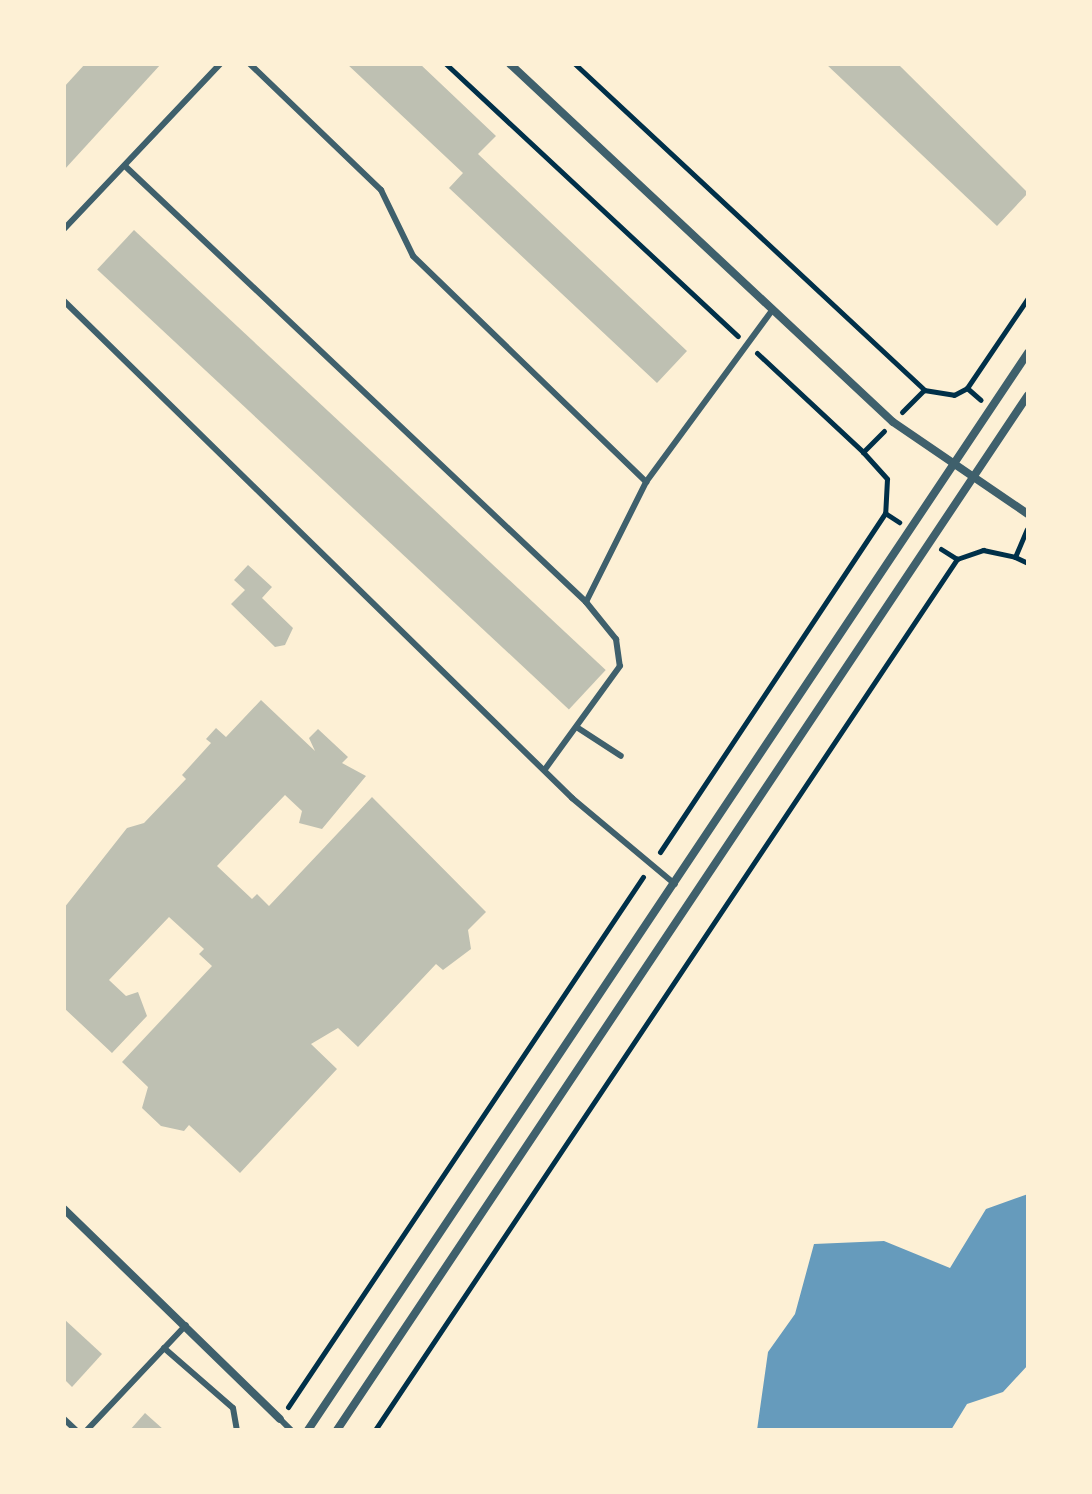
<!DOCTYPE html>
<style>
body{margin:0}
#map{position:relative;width:1092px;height:1494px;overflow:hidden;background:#fdf0d5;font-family:Helvetica,sans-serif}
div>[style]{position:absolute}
.water>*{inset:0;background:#669bbc}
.building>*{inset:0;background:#bec0b2;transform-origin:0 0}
.path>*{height:5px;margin:-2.5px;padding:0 2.5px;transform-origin:2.5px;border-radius:2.5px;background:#003049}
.service>*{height:6px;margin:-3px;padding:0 3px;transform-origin:3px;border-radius:3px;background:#3f606c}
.minor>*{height:8px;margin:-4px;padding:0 4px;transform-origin:4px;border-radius:4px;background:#3f606c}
span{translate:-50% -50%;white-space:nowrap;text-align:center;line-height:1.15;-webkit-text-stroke:7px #fdf0d5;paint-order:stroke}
.frame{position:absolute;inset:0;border:66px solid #fdf0d5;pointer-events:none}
</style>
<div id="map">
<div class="water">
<i style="clip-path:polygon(1028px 1194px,1028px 1365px,1003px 1392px,967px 1404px,951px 1430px,757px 1430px,768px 1352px,795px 1314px,814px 1244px,884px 1241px,950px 1268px,986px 1209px)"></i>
</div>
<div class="building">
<i style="clip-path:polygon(85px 64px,161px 64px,64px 170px,64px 87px)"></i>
<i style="clip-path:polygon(347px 64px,420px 64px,496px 136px,478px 154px,687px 351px,657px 383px,449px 188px,463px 173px)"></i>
<i style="clip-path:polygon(826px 64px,898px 64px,1028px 193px,997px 226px)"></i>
<i style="left:134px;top:230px;width:645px;height:54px;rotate:43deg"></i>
<i style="clip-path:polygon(248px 565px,272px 587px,262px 598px,293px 628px,285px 645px,275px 647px,231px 604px,245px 590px,234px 580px)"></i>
<i style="clip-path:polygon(261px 700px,315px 751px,309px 738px,318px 729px,348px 757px,342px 763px,366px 776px,322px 829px,299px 823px,302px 811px,285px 795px,217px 866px,252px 899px,257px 894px,269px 906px,372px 797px,486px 912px,468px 930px,471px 949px,443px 970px,436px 964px,358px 1047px,338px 1028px,311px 1044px,337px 1069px,240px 1173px,189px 1125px,184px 1131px,161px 1126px,142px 1108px,148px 1087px,122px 1062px,212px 966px,199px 954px,204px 949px,169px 917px,109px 980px,126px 996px,138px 992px,147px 1016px,112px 1053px,64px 1008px,64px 908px,127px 828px,144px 823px,186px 779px,182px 775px,211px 743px,206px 739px,216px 728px,226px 737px)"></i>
<i style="clip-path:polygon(64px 1319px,102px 1354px,72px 1387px,64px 1379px)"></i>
<i style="clip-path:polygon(145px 1413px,164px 1430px,130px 1430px)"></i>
</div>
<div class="path">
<i style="left:446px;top:64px;width:399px;rotate:43deg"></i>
<i style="left:575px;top:64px;width:478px;rotate:43deg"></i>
<i style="left:757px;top:353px;width:145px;rotate:43deg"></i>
<i style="left:967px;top:388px;width:109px;rotate:-55.9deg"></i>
<i style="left:902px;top:412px;width:31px;rotate:-45deg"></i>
<i style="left:924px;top:390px;width:30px;rotate:9deg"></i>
<i style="left:954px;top:395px;width:15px;rotate:-28deg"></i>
<i style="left:967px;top:388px;width:18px;rotate:41deg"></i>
<i style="left:884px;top:431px;width:30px;rotate:135deg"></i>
<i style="left:863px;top:452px;width:36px;rotate:48deg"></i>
<i style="left:887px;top:479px;width:34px;rotate:93deg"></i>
<i style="left:885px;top:513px;width:17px;rotate:33deg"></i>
<i style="left:941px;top:549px;width:19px;rotate:32deg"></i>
<i style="left:1015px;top:557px;width:14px;rotate:25deg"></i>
<i style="left:660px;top:852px;width:407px;rotate:-56.4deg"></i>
<i style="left:288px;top:1407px;width:638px;rotate:-56.19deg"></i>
<i style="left:375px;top:1430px;width:1048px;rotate:-56.25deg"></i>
<i style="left:957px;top:559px;width:28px;rotate:-19deg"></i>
<i style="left:983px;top:550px;width:33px;rotate:12deg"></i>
<i style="left:1015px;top:557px;width:30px;rotate:-67deg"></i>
</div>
<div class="service">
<i style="left:250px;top:64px;width:182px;rotate:43.9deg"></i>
<i style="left:381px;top:190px;width:73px;rotate:64.1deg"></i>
<i style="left:413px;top:256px;width:325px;rotate:44.1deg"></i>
<i style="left:125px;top:166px;width:635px;rotate:43.4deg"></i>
<i style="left:586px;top:602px;width:48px;rotate:51deg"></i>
<i style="left:616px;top:639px;width:27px;rotate:82deg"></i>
<i style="left:620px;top:666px;width:126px;rotate:126deg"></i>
<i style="left:64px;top:229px;width:227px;rotate:-46.6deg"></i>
<i style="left:64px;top:301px;width:711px;rotate:44.37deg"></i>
<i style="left:572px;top:798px;width:134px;rotate:39.9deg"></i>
<i style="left:586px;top:602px;width:134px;rotate:-63.4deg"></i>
<i style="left:646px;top:482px;width:211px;rotate:-53.7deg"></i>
<i style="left:578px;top:728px;width:51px;rotate:33.1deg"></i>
<i style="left:164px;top:1348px;width:91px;rotate:41deg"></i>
<i style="left:233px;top:1408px;width:22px;rotate:80deg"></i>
<i style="left:64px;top:1419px;width:16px;rotate:43deg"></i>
<i style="left:280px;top:1419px;width:16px;rotate:45deg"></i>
<i style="left:87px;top:1430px;width:144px;rotate:-46.7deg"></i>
</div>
<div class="minor">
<i style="left:510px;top:64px;width:524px;rotate:43.07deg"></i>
<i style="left:893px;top:422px;width:163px;rotate:34.3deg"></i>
<i style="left:64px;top:1209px;width:301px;rotate:44.2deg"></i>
<i style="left:308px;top:1430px;width:1296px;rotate:-56.24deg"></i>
<i style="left:337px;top:1430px;width:1244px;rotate:-56.27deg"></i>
</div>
<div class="frame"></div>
</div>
